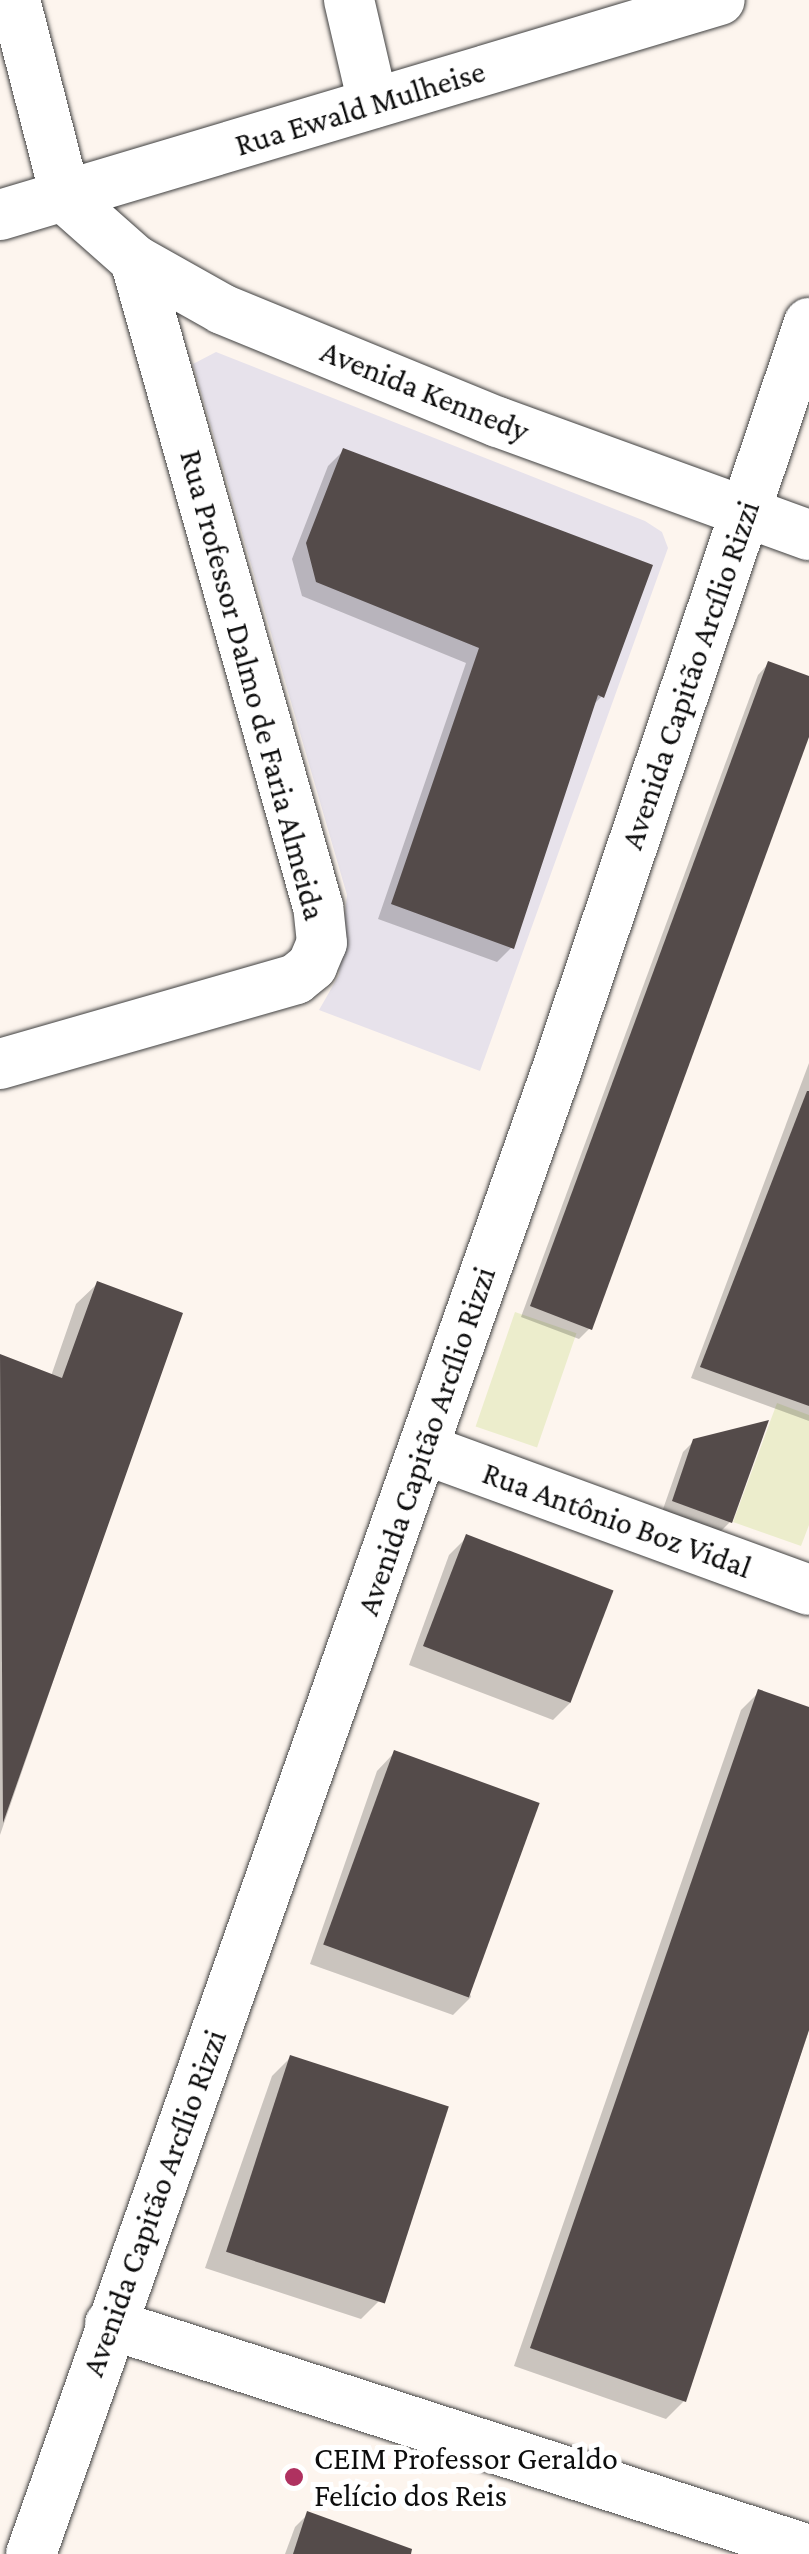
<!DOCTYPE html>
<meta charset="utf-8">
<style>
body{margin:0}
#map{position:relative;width:809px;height:2554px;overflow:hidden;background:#fdf5ee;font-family:"Crimson Pro",serif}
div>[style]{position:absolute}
.industrial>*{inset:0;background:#e7e2eb}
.pitch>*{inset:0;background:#ecedcc;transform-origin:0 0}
.shadow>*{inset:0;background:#0003}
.building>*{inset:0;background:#544b4a;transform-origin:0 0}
.roads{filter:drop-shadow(0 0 2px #404040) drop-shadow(0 0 2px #404040)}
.minor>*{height:50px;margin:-25px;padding:0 25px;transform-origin:25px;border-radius:25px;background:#fff}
.dots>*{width:28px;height:28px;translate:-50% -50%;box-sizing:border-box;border:5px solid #fff;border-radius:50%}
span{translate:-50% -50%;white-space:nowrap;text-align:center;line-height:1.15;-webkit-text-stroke:10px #fff;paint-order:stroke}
.street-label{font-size:32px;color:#0d0d0d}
.poi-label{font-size:32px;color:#0d0d0d}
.left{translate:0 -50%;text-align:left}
</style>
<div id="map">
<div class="industrial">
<i style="clip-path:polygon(216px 352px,645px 521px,662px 532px,668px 548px,480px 1071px,319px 1010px,339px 975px,347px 895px,193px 364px)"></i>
</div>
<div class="pitch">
<i style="left:515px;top:1312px;width:65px;height:121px;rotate:19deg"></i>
<i style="clip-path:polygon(777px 1403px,809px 1415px,809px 1525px,801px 1546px,733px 1522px)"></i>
</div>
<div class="shadow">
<i style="clip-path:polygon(343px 451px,602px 696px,592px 706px,512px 947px,497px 962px,378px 919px,466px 663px,302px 596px,292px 559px,328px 466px)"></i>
<i style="clip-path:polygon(768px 664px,809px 679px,809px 735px,590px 1328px,579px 1339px,521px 1317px,758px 675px)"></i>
<i style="clip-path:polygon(809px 1063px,809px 1421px,691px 1378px)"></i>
<i style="clip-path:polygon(97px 1284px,66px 1625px,72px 1627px,0 1835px,0 1357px,51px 1376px,76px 1304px)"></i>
<i style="clip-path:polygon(694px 1441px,730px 1522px,720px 1532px,662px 1512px,683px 1452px)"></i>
<i style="clip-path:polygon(467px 1537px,571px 1702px,553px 1720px,409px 1665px,449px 1555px)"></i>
<i style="clip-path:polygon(759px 1692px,809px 1710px,809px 2030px,684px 2401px,666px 2419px,514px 2366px,741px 1710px)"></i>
<i style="clip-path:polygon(394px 1753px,471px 1997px,453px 2015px,310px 1964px,377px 1771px)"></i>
<i style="clip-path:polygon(290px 2058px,379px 2301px,361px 2319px,205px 2268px,272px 2076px)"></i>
<i style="clip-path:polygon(308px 2514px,348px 2554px,285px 2554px,295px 2527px)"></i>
</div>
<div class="building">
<i style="clip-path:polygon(343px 448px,653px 565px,604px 698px,598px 695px,514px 949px,391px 904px,479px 648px,316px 582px,306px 543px)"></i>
<i style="clip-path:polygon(768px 661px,809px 676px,809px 737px,592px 1330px,530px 1306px)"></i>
<i style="clip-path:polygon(807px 1091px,809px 1091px,809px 1406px,700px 1367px)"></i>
<i style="clip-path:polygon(97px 1281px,183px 1313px,3px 1823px,0 1354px,62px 1378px)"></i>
<i style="clip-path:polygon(769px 1420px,732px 1523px,672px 1501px,693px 1439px)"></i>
<i style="left:466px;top:1534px;width:158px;height:120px;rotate:21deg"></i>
<i style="clip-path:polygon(758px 1689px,809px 1707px,809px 2030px,686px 2402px,530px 2348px)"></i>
<i style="left:394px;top:1750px;width:155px;height:207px;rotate:20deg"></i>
<i style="left:290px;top:2055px;width:167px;height:207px;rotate:18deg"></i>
<i style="clip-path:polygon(307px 2511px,412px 2549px,411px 2554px,293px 2554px)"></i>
</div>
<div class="roads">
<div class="minor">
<i style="left:15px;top:0;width:205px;rotate:75.6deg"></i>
<i style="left:66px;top:199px;width:92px;rotate:41.5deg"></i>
<i style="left:135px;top:260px;width:100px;rotate:29.4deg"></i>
<i style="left:222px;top:309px;width:298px;rotate:22.3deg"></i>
<i style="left:498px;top:422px;width:331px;rotate:20deg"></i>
<i style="left:349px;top:0;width:106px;rotate:76.9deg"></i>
<i style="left:0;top:215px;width:751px;rotate:-16.63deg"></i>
<i style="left:0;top:1064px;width:308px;rotate:-16deg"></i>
<i style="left:296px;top:979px;width:21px;rotate:-39deg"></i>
<i style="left:312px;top:966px;width:25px;rotate:-67deg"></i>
<i style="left:322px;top:943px;width:36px;rotate:-96deg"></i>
<i style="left:318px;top:907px;width:672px;rotate:-105.79deg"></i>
<i style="left:424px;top:1449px;width:410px;rotate:20.1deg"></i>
<i style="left:110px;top:2324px;width:735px;rotate:17.92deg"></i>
<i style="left:31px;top:2554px;width:1566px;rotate:-70.49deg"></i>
<i style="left:554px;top:1078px;width:797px;rotate:-71.34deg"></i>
</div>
</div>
<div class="dots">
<i style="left:294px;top:2477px;background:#af3260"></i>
</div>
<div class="street-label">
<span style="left:360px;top:108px;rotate:-17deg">Rua Ewald Mulheise</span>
<span style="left:425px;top:391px;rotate:22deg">Avenida Kennedy</span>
<span style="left:690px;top:675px;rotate:-71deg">Avenida Capitão Arcílio Rizzi</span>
<span style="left:253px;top:685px;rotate:75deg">Rua Professor Dalmo de Faria Almeida</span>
<span style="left:426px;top:1441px;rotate:-71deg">Avenida Capitão Arcílio Rizzi</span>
<span style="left:617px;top:1520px;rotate:20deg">Rua Antônio Boz Vidal</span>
<span style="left:154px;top:2203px;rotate:-70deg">Avenida Capitão Arcílio Rizzi</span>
</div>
<div class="poi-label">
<span class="left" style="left:314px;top:2477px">CEIM Professor Geraldo<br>Felício dos Reis</span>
</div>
</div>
